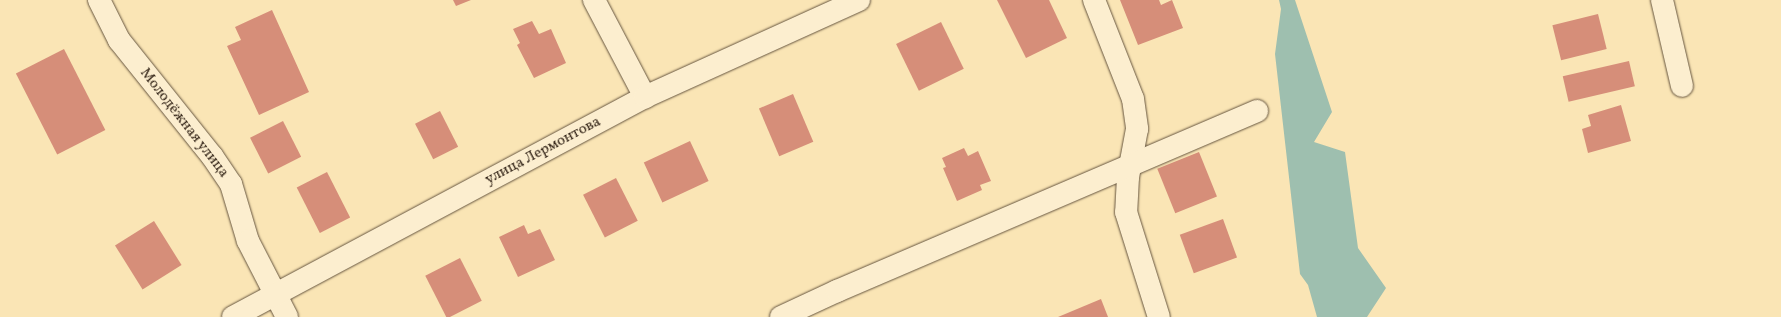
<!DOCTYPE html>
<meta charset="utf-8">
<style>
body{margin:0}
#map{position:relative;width:1781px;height:317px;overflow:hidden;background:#fae5b5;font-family:Vollkorn,serif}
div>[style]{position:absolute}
.water>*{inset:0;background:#9ebfaf}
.building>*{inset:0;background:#d68e79;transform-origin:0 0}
.roads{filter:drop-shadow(0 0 1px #66553f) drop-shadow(0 0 1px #66553f)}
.minor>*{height:22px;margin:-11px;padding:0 11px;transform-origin:11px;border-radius:11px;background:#fceecf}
span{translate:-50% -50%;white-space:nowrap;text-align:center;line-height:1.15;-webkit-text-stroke:4px #fceecf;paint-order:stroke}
.street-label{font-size:15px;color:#342518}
</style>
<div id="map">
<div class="water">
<i style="clip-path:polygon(1279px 0,1295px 0,1332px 112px,1314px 142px,1345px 152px,1358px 248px,1386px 288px,1367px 317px,1317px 317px,1308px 285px,1300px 274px,1275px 54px,1281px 9px)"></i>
</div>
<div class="building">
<i style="clip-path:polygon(453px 0,471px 0,456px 6px)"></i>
<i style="clip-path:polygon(997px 0,1049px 0,1067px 38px,1026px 58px)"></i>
<i style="clip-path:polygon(1120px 0,1159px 0,1161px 5px,1172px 0,1183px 28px,1138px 45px)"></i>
<i style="clip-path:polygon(272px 10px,309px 92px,259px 115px,227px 46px,241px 40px,235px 27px)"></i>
<i style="left:1598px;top:14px;width:36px;height:47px;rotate:76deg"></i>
<i style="clip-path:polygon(532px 21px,539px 34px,551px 29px,566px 63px,534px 78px,517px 45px,520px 43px,513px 29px)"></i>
<i style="left:941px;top:22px;width:52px;height:50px;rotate:64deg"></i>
<i style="left:64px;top:49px;width:91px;height:54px;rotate:63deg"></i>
<i style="left:1629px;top:61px;width:26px;height:68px;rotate:77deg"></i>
<i style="left:793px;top:94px;width:52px;height:37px;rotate:67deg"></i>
<i style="clip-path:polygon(1621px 105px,1631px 141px,1588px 153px,1582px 129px,1591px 126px,1588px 115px)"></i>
<i style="left:440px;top:111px;width:40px;height:28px;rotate:63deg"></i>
<i style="left:283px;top:121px;width:40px;height:37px;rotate:63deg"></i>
<i style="left:690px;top:141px;width:44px;height:51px;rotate:65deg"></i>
<i style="clip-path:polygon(964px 148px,968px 156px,978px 151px,991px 181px,980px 185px,982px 190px,957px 201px,943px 168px,946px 167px,942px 158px)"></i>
<i style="left:1199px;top:152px;width:48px;height:45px;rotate:68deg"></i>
<i style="left:327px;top:172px;width:51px;height:34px;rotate:63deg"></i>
<i style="left:616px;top:178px;width:48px;height:37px;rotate:63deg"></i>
<i style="left:1223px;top:219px;width:41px;height:46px;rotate:70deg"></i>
<i style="left:154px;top:221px;width:52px;height:46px;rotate:58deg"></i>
<i style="clip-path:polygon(524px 225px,528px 234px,540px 229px,555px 260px,518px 277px,499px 237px)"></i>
<i style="left:460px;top:258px;width:48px;height:39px;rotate:63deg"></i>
<i style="clip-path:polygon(1101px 299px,1108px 317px,1058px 317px)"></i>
</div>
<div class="roads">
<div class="minor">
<i style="left:99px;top:0;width:45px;rotate:63.4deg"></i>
<i style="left:119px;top:40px;width:149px;rotate:51.3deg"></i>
<i style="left:212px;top:156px;width:34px;rotate:56deg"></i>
<i style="left:231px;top:184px;width:59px;rotate:73.4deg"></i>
<i style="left:248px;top:241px;width:85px;rotate:62.8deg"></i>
<i style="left:594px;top:0;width:110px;rotate:62.3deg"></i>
<i style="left:1094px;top:0;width:106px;rotate:68.5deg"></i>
<i style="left:1133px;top:99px;width:30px;rotate:82deg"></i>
<i style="left:1137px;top:129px;width:49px;rotate:100.6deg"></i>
<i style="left:1128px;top:177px;width:35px;rotate:93deg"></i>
<i style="left:1126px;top:212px;width:110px;rotate:72.6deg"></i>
<i style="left:1662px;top:0;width:88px;rotate:76.9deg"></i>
<i style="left:233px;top:317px;width:467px;rotate:-28.1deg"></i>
<i style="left:645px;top:97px;width:235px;rotate:-24.4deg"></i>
<i style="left:781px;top:317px;width:62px;rotate:-24.9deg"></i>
<i style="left:837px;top:291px;width:457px;rotate:-23.2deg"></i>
</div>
</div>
<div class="street-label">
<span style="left:184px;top:123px;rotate:52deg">Молодёжная улица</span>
<span style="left:543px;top:151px;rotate:-28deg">улица Лермонтова</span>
</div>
</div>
